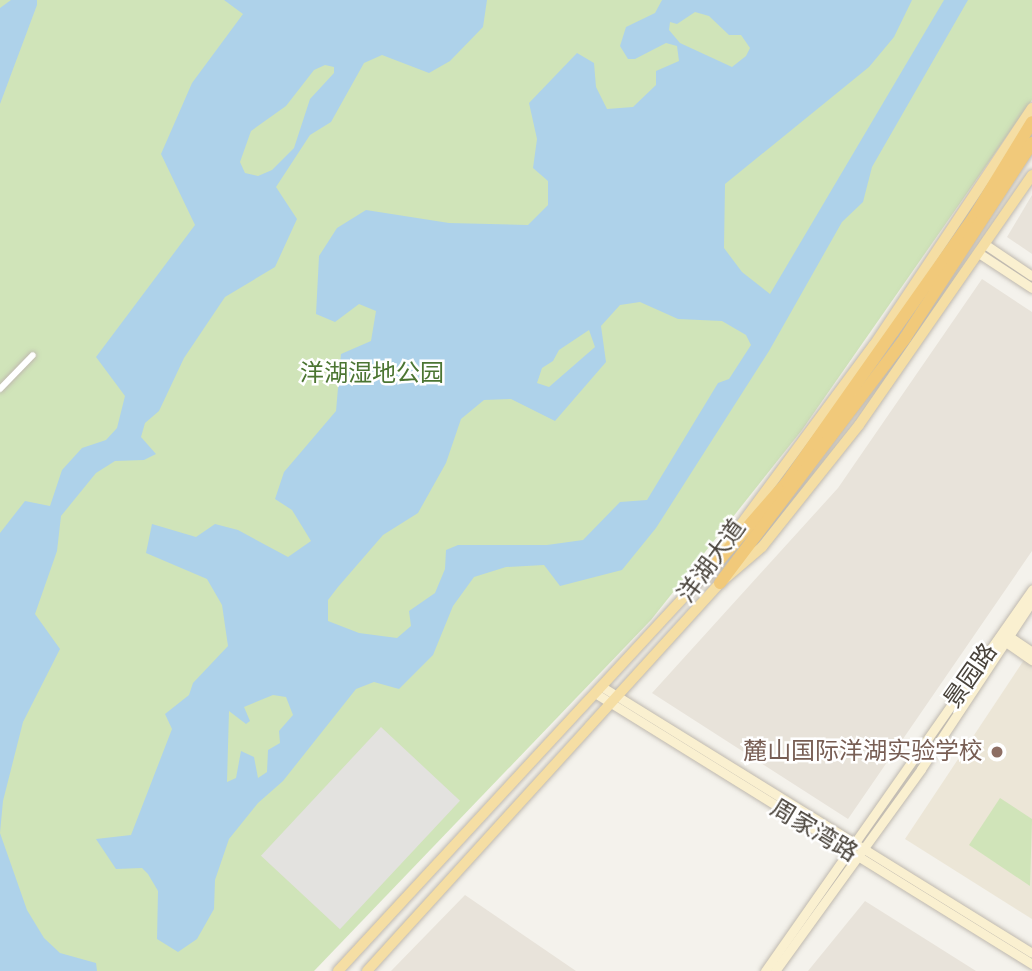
<!DOCTYPE html>
<meta charset="utf-8">
<style>
body{margin:0}
#map{position:relative;width:1032px;height:971px;overflow:hidden;background:#f4f2ec;font-family:"DejaVu Sans","Noto Sans SC",sans-serif}
div>[style]{position:absolute}
.residential>*{inset:0;background:#e8e3da}
.education>*{inset:0;background:#ece6d7}
.green>*{inset:0;background:#d0e4b9}
.parking>*{inset:0;background:#e3e2df;transform-origin:0 0}
.water>*{inset:0;background:#aed2ea}
.roads{filter:drop-shadow(0 0 2px #bfb9af) drop-shadow(0 0 2px #bfb9af)}
.street>*{height:6px;margin:-3px;padding:0 3px;transform-origin:3px;border-radius:3px;background:#fff}
.secondary>*{height:9px;margin:-4.5px;padding:0 4.5px;transform-origin:4.5px;border-radius:4.5px;background:#faf0d0}
.primary>*{height:10px;margin:-5px;padding:0 5px;transform-origin:5px;border-radius:5px;background:#f5dea4}
.highway>*{height:12px;margin:-6px;padding:0 6px;transform-origin:6px;border-radius:6px;background:#f1c97a}
.dots>*{width:19px;height:19px;translate:-50% -50%;box-sizing:border-box;border:4px solid #fff;border-radius:50%}
span{translate:-50% -50%;white-space:nowrap;text-align:center;line-height:1.15;-webkit-text-stroke:5px #fff;paint-order:stroke}
.park-label{font-size:24px;color:#4b7532}
.street-label{font-size:24px;color:#48423a}
.education-label{font-size:24px;color:#785e54}
.right{translate:-100% -50%;text-align:right}
</style>
<div id="map">
<div class="residential">
<i style="clip-path:polygon(1032px 195px,1032px 254px,1007px 237px)"></i>
<i style="clip-path:polygon(982px 279px,1032px 312px,1032px 551px,848px 819px,652px 693px,838px 488px)"></i>
<i style="clip-path:polygon(465px 895px,576px 971px,391px 971px)"></i>
<i style="clip-path:polygon(865px 901px,976px 971px,808px 971px)"></i>
</div>
<div class="education">
<i style="clip-path:polygon(1024px 660px,1032px 665px,1032px 919px,905px 839px)"></i>
</div>
<div class="green">
<i style="clip-path:polygon(0 0,1032px 0,1032px 100px,802px 430px,651px 620px,314px 971px,0 971px)"></i>
<i style="clip-path:polygon(1000px 798px,1032px 819px,1030px 886px,969px 845px)"></i>
</div>
<div class="parking">
<i style="left:381px;top:727px;width:108px;height:176px;rotate:43deg"></i>
</div>
<div class="water">
<i style="clip-path:polygon(11px 0,37px 0,37px 5px,0 104px,0 8px)"></i>
<i style="clip-path:polygon(evenodd,224px 0,487px 0,483px 27px,450px 61px,429px 73px,382px 55px,364px 63px,331px 122px,310px 135px,276px 187px,297px 219px,275px 267px,225px 297px,184px 358px,159px 411px,145px 423px,141px 437px,156px 454px,144px 460px,115px 461px,96px 473px,61px 516px,57px 551px,35px 614px,60px 649px,23px 722px,3px 801px,0 833px,27px 910px,44px 938px,60px 953px,96px 963px,97px 971px,0 971px,0 533px,25px 501px,50px 506px,62px 470px,82px 448px,106px 440px,117px 428px,125px 396px,96px 357px,195px 225px,161px 154px,192px 83px,243px 14px,224px 0,325px 65px,334px 67px,334px 73px,310px 99px,294px 148px,272px 170px,258px 176px,245px 173px,240px 162px,251px 131px,286px 106px,314px 70px,325px 65px)"></i>
<i style="clip-path:polygon(evenodd,662px 0,912px 0,894px 37px,869px 67px,725px 184px,724px 248px,742px 272px,770px 294px,944px 0,968px 0,872px 167px,863px 202px,842px 222px,769px 351px,656px 528px,622px 570px,560px 586px,544px 565px,506px 567px,474px 577px,453px 606px,433px 655px,399px 689px,374px 682px,356px 689px,283px 781px,258px 803px,229px 839px,215px 880px,214px 909px,197px 939px,178px 952px,157px 939px,158px 891px,148px 874px,142px 868px,116px 869px,96px 839px,131px 835px,172px 729px,165px 714px,189px 695px,193px 683px,228px 646px,222px 605px,207px 579px,146px 553px,152px 524px,196px 537px,215px 524px,238px 530px,288px 557px,311px 541px,292px 510px,275px 499px,284px 472px,336px 411px,341px 354px,371px 341px,376px 311px,359px 304px,335px 322px,316px 314px,319px 256px,337px 228px,366px 210px,449px 223px,528px 225px,548px 205px,548px 181px,533px 168px,537px 139px,529px 103px,577px 53px,594px 63px,596px 87px,607px 109px,633px 107px,656px 85px,656px 71px,679px 61px,677px 46px,666px 43px,635px 59px,628px 59px,620px 46px,626px 27px,655px 13px,662px 0,695px 12px,709px 16px,729px 35px,741px 35px,750px 48px,746px 56px,732px 67px,680px 43px,669px 30px,670px 22px,677px 24px,695px 12px,662px 0,640px 302px,678px 319px,722px 321px,746px 335px,751px 345px,729px 379px,718px 383px,647px 500px,620px 502px,583px 540px,547px 545px,458px 545px,446px 550px,445px 569px,435px 593px,409px 611px,411px 626px,397px 638px,359px 633px,328px 621px,328px 600px,338px 587px,383px 535px,418px 513px,446px 463px,461px 419px,484px 400px,511px 399px,555px 421px,606px 362px,601px 326px,620px 305px,640px 302px,662px 0,589px 330px,595px 347px,549px 387px,537px 383px,542px 368px,553px 361px,559px 350px,589px 330px,662px 0,273px 695px,286px 697px,293px 715px,279px 731px,280px 743px,268px 750px,267px 772px,258px 778px,254px 757px,241px 751px,236px 778px,227px 782px,229px 711px,246px 724px,250px 721px,244px 707px,273px 695px)"></i>
</div>
<div class="roads">
<div class="street">
<i style="left:0;top:389px;width:47px;rotate:-45.9deg"></i>
</div>
<div class="secondary">
<i style="left:986px;top:245px;width:55px;rotate:34deg"></i>
<i style="left:980px;top:254px;width:62px;rotate:33.2deg"></i>
<i style="left:1004px;top:633px;width:34px;rotate:34deg"></i>
<i style="left:1000px;top:638px;width:39px;rotate:35deg"></i>
<i style="left:604px;top:688px;width:503px;rotate:31.76deg"></i>
<i style="left:598px;top:695px;width:511px;rotate:31.79deg"></i>
<i style="left:765px;top:971px;width:466px;rotate:-55deg"></i>
<i style="left:775px;top:971px;width:249px;rotate:-54.1deg"></i>
<i style="left:921px;top:769px;width:201px;rotate:-56.5deg"></i>
</div>
<div class="primary">
<i style="left:725px;top:546px;width:250px;rotate:-53.5deg"></i>
<i style="left:874px;top:345px;width:285px;rotate:-56.3deg"></i>
<i style="left:338px;top:971px;width:546px;rotate:-47.23deg"></i>
<i style="left:367px;top:971px;width:525px;rotate:-47.7deg"></i>
<i style="left:720px;top:583px;width:55px;rotate:-40.6deg"></i>
<i style="left:762px;top:547px;width:156px;rotate:-51.5deg"></i>
<i style="left:859px;top:425px;width:304px;rotate:-55.3deg"></i>
</div>
<div class="highway">
<i style="left:706px;top:575px;width:123px;rotate:-48.9deg"></i>
<i style="left:787px;top:482px;width:324px;rotate:-54.8deg"></i>
<i style="left:974px;top:217px;width:111px;rotate:-58.6deg"></i>
<i style="left:720px;top:583px;width:307px;rotate:-52.9deg"></i>
<i style="left:905px;top:338px;width:233px;rotate:-56.9deg"></i>
</div>
</div>
<div class="dots">
<i style="left:997px;top:752px;background:#8d6e63"></i>
</div>
<div class="park-label">
<span style="left:372px;top:374px">洋湖湿地公园</span>
</div>
<div class="street-label">
<span style="left:712px;top:561px;rotate:-54deg">洋湖大道</span>
<span style="left:971px;top:676px;rotate:-55deg">景园路</span>
<span style="left:814px;top:831px;rotate:31deg">周家湾路</span>
</div>
<div class="education-label">
<span class="right" style="left:983px;top:752px">麓山国际洋湖实验学校</span>
</div>
</div>
